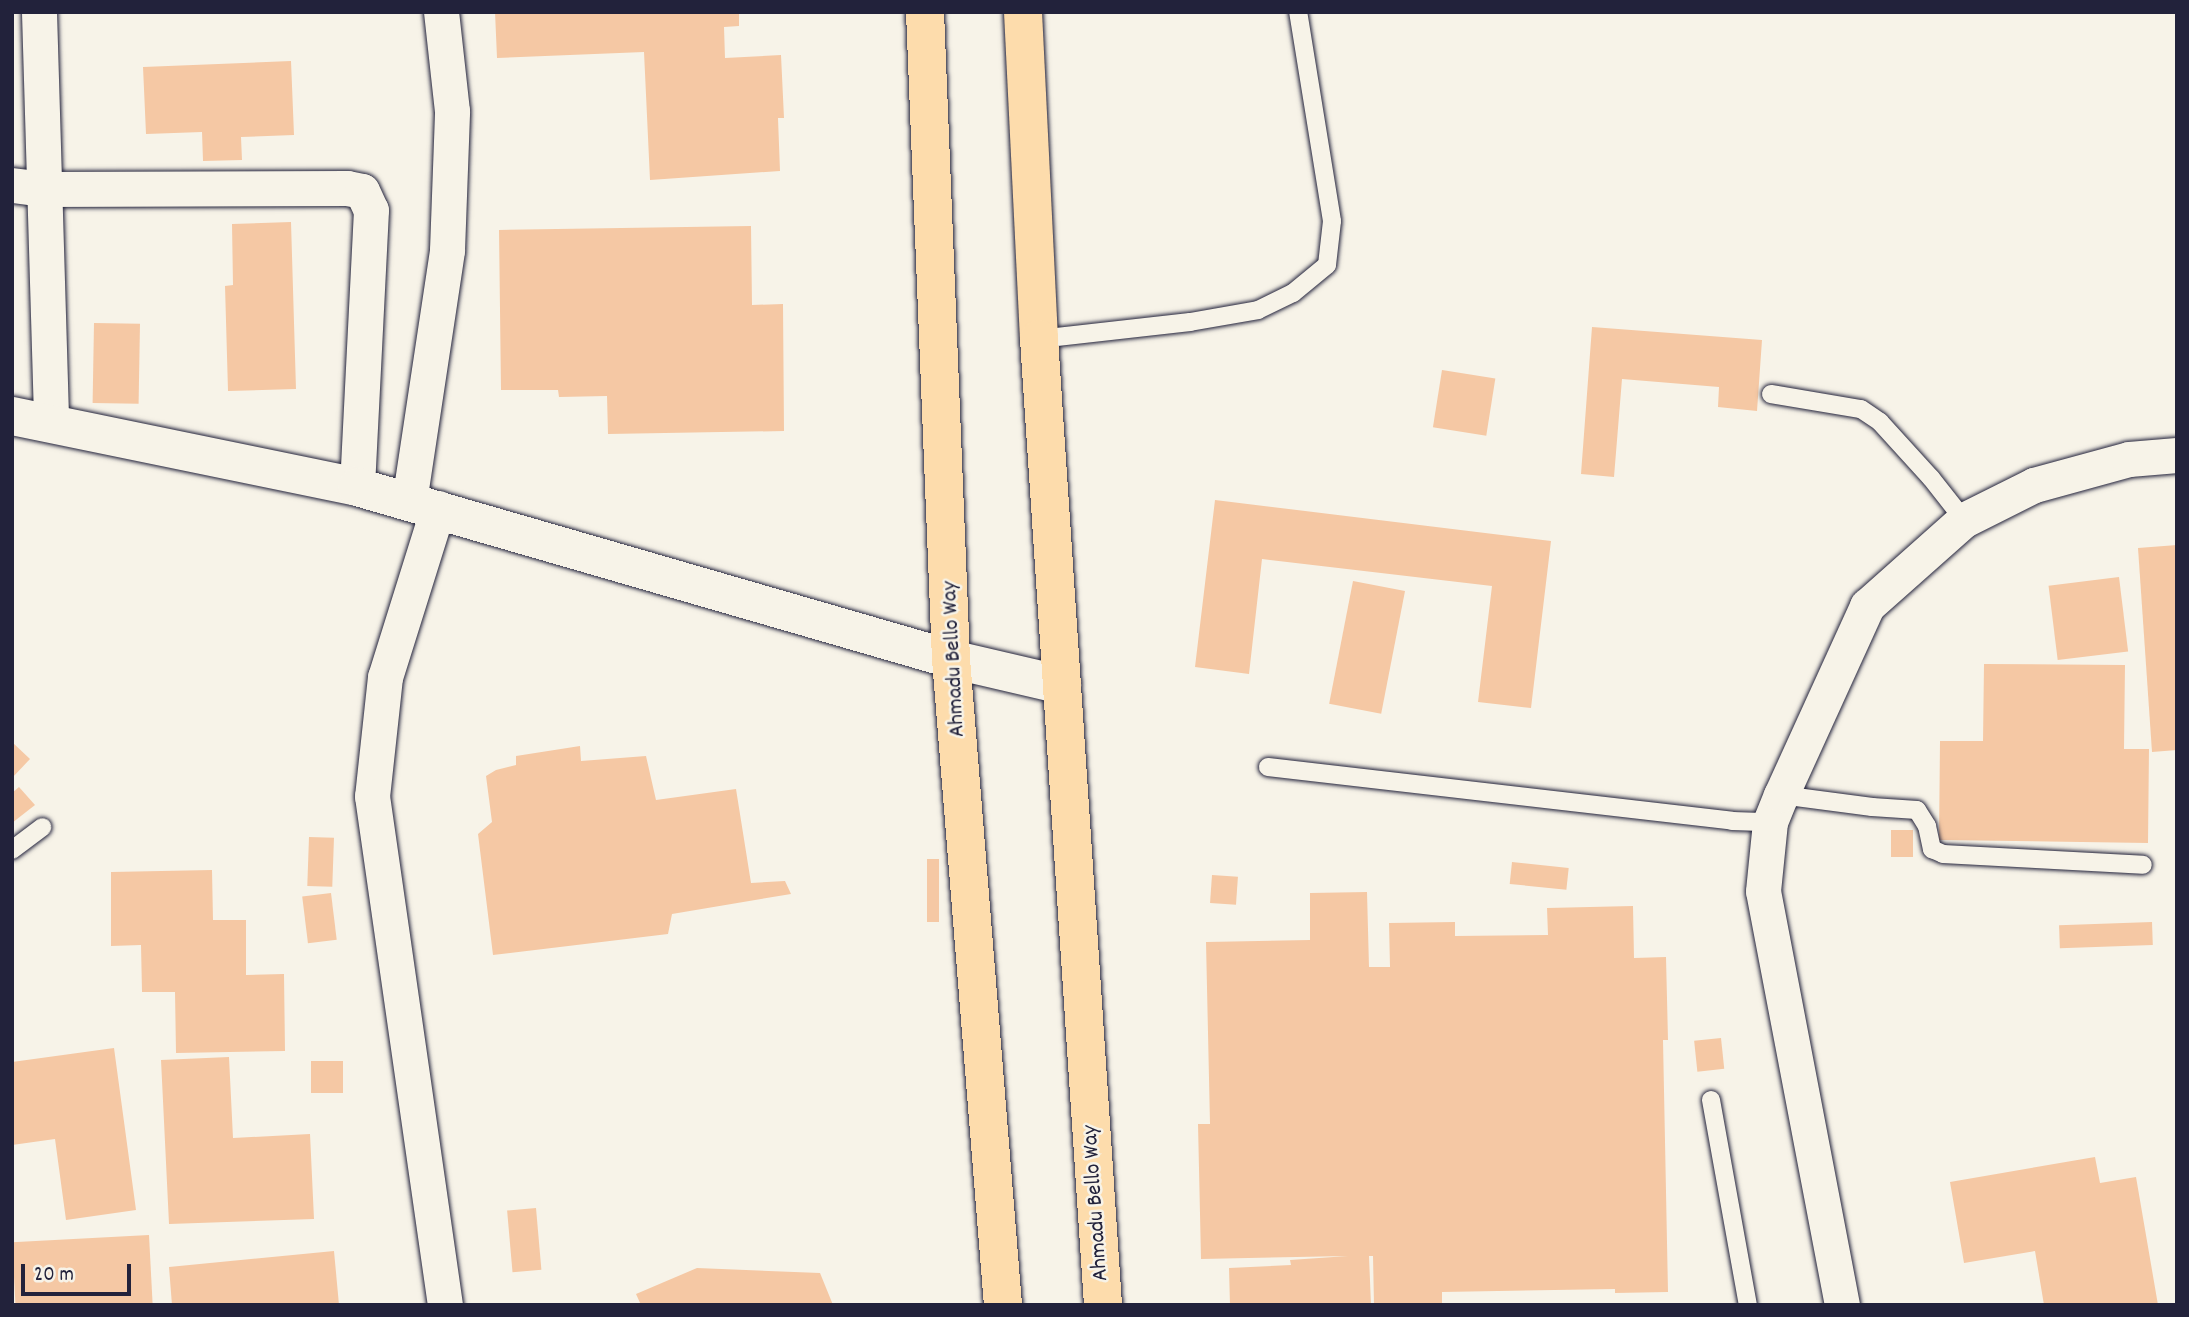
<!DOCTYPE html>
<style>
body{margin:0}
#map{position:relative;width:2189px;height:1317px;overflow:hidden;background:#f7f3e8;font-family:Dekko,sans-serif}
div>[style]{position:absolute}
.building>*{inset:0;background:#f5c8a4;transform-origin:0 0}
.roads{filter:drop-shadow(0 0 2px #22223b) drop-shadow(0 0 2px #22223b)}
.service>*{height:18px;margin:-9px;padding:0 9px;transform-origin:9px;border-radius:9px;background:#f7f3e8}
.minor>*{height:35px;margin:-17.5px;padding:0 17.5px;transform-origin:17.5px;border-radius:17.5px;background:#f7f3e8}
.tertiary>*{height:38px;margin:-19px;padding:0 19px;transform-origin:19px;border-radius:19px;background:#f7f3e8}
.primary>*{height:38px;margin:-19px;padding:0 19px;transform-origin:19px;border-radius:19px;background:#fddcac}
span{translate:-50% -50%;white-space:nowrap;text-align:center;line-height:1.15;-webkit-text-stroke:5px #f7f3e8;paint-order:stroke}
.street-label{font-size:23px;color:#22223b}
.frame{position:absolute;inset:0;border:14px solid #22223b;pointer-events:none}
.scale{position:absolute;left:21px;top:1264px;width:110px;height:32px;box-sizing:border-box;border:4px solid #22223b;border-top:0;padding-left:9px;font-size:21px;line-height:24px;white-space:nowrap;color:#22223b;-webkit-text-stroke:5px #f7f3e8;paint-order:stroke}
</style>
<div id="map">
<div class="building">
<i style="clip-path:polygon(495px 12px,739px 12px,739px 26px,724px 27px,725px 58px,781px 55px,784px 118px,778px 118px,780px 171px,650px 180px,644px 52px,497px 58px)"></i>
<i style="clip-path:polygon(291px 61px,294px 135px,241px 137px,242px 160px,203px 161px,202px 132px,146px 134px,143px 67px)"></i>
<i style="clip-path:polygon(291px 222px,296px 389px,228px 391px,225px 286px,233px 285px,232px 224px)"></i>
<i style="clip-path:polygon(751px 226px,752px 305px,783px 304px,784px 431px,608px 434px,607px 396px,559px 397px,558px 390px,501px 390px,499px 230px)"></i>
<i style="left:94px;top:323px;width:46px;height:80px;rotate:1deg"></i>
<i style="clip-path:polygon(1592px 327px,1762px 340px,1757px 411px,1718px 407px,1719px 387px,1622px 379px,1614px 477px,1581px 474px)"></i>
<i style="left:1442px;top:370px;width:54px;height:58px;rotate:9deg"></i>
<i style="clip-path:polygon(1215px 500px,1551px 541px,1531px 708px,1478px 702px,1492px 586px,1262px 559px,1249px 674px,1195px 667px)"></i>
<i style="clip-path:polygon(2177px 545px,2177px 750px,2152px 752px,2138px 548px)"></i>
<i style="left:2119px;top:577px;width:75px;height:71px;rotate:83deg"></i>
<i style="left:1353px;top:581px;width:53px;height:125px;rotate:11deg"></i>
<i style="clip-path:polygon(1984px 664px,2125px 665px,2124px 749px,2149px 749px,2148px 843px,1939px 840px,1940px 741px,1983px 741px)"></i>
<i style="clip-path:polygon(12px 742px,30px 759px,12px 778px)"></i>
<i style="clip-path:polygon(580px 746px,581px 761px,646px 756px,656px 800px,736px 789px,751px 883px,785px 881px,791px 894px,672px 914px,668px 934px,493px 955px,478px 834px,492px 822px,486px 776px,496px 770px,516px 765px,516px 756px)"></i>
<i style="clip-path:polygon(19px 787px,35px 805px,12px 823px,12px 793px)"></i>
<i style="left:1891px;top:830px;width:22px;height:27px"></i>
<i style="left:309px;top:837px;width:25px;height:49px;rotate:2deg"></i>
<i style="left:927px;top:859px;width:12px;height:63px"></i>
<i style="left:1512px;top:862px;width:57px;height:22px;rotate:6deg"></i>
<i style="clip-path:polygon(212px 870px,213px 920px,246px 920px,246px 975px,284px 974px,285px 1051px,176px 1053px,175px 992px,142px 992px,141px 945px,111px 946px,111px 872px)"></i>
<i style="left:1212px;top:875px;width:26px;height:28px;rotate:4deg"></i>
<i style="clip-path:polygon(1367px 892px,1369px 967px,1390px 967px,1389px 923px,1455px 922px,1455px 936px,1548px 935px,1547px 908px,1633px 906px,1634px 958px,1666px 957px,1668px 1040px,1663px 1040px,1668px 1292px,1615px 1293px,1615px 1289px,1442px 1292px,1442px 1305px,1374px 1305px,1373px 1256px,1369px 1256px,1371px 1305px,1230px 1305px,1229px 1268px,1291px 1265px,1290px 1260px,1348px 1256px,1201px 1259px,1198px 1124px,1210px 1124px,1206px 942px,1310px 940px,1310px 893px)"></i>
<i style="left:331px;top:893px;width:47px;height:29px;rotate:83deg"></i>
<i style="left:2152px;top:922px;width:23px;height:93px;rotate:88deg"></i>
<i style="left:1721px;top:1038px;width:31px;height:27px;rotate:84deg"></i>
<i style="clip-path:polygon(114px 1048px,136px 1210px,66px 1220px,55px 1139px,12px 1145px,12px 1062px)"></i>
<i style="clip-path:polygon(229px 1057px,233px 1138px,310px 1134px,314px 1219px,169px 1224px,161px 1060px)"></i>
<i style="left:311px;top:1061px;width:32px;height:32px"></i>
<i style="clip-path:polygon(2095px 1157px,2100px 1183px,2136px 1177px,2158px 1305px,2044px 1305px,2035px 1251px,1964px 1263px,1950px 1182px)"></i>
<i style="left:536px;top:1208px;width:62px;height:29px;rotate:85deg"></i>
<i style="left:149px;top:1235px;width:70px;height:137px;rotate:87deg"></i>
<i style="clip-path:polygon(334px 1251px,339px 1305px,172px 1305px,169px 1267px)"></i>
<i style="clip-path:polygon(697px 1268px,820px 1273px,833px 1305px,641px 1305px,636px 1294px)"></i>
</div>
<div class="roads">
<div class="service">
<i style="left:1039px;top:339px;width:152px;rotate:-6.4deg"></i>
<i style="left:1190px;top:322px;width:69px;rotate:-10deg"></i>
<i style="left:1258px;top:310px;width:39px;rotate:-26deg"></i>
<i style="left:1293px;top:293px;width:44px;rotate:-39.5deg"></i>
<i style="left:1327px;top:265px;width:44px;rotate:-83.5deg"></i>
<i style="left:1332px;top:221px;width:212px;rotate:-99.2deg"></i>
<i style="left:1771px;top:394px;width:91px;rotate:9.5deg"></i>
<i style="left:1861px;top:409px;width:23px;rotate:34deg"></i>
<i style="left:1880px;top:422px;width:76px;rotate:47.7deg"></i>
<i style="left:1931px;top:478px;width:53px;rotate:51.8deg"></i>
<i style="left:1268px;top:767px;width:467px;rotate:6.6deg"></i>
<i style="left:1732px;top:821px;width:38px;rotate:2deg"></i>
<i style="left:1781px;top:795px;width:92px;rotate:7.5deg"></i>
<i style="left:1872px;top:807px;width:45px;rotate:3.8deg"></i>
<i style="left:1917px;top:810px;width:19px;rotate:58deg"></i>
<i style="left:1927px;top:826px;width:24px;rotate:78deg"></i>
<i style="left:1932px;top:849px;width:12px;rotate:24deg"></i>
<i style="left:1943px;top:854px;width:200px;rotate:3.1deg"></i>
<i style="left:12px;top:850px;width:38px;rotate:-37deg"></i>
<i style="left:1711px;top:1100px;width:208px;rotate:79.8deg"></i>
</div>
<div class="minor">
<i style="left:39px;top:12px;width:411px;rotate:88.3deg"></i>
<i style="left:12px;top:185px;width:31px;rotate:7deg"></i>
<i style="left:43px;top:189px;width:304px;rotate:-0.2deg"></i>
<i style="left:347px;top:188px;width:15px;rotate:11deg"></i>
<i style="left:362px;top:191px;width:21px;rotate:65deg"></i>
<i style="left:371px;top:210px;width:277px;rotate:92.9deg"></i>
<i style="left:409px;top:502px;width:255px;rotate:-81.4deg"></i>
<i style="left:447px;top:250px;width:139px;rotate:-87.9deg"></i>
<i style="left:452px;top:111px;width:100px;rotate:-96.3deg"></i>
<i style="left:438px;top:508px;width:177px;rotate:107.4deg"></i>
<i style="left:385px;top:677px;width:120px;rotate:96.2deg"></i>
<i style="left:372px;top:796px;width:514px;rotate:81.84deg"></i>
<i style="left:1842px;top:1305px;width:421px;rotate:-100.8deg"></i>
<i style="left:1763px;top:891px;width:69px;rotate:-84.2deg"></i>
<i style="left:1770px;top:822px;width:29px;rotate:-68deg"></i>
<i style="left:1781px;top:795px;width:208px;rotate:-65.5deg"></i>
<i style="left:1867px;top:606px;width:130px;rotate:-41.6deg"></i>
<i style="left:1964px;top:520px;width:78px;rotate:-26.6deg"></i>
<i style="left:2034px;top:485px;width:98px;rotate:-15.3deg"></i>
<i style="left:2129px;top:459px;width:48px;rotate:-4.8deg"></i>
</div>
<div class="tertiary">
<i style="left:12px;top:416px;width:352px;rotate:11.6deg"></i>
<i style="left:357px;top:487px;width:618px;rotate:16.15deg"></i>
<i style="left:951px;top:659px;width:114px;rotate:13.2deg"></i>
</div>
<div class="primary">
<i style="left:925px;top:12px;width:648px;rotate:87.7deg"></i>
<i style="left:951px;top:659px;width:648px;rotate:85.4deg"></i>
<i style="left:1023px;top:12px;width:327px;rotate:87.2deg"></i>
<i style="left:1039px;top:339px;width:968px;rotate:86.21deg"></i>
</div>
</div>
<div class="street-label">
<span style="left:955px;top:659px;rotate:-93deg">Ahmadu Bello Way</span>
<span style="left:1097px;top:1203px;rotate:-94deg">Ahmadu Bello Way</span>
</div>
<div class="frame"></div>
<div class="scale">20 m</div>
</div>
